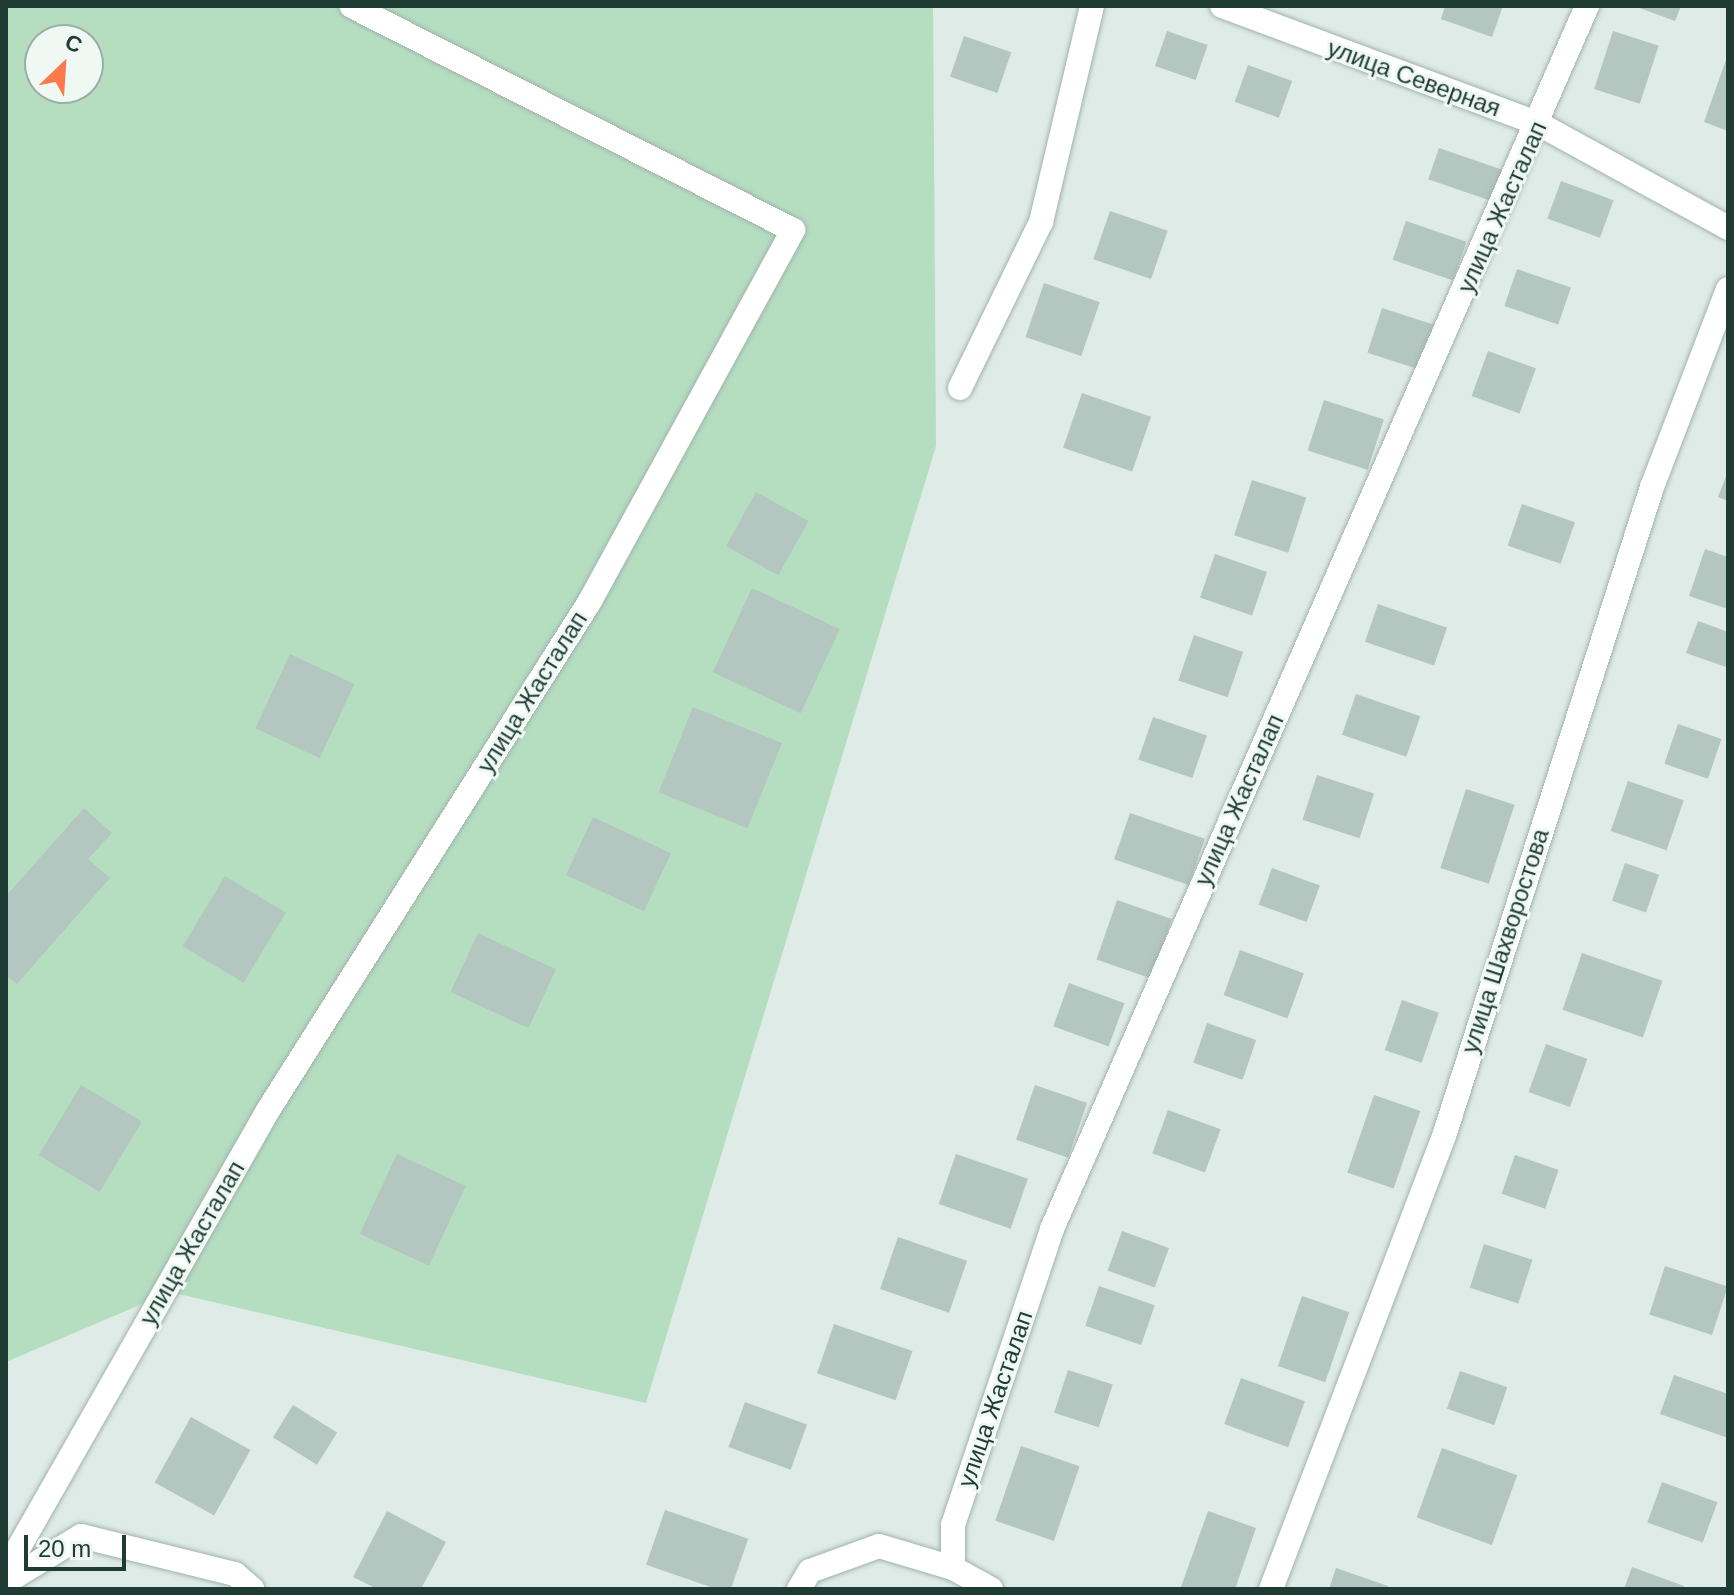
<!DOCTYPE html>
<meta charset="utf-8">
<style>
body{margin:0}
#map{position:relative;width:1734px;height:1595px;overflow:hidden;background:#deebe6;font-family:Arial,sans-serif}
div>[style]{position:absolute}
.green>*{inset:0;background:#b5dec1}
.building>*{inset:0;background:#b3c6bf;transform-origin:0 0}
.roads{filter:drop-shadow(0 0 2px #a1b3ad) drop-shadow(0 0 2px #a1b3ad)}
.minor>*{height:24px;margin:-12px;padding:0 12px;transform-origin:12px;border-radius:12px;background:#fff}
span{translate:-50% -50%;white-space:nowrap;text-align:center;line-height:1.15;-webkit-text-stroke:6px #eff8f3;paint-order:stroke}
.street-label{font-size:24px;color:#1e3c34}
.frame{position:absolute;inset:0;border:8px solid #1e3c34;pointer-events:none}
.north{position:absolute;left:24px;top:24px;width:80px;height:80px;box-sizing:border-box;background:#eff8f3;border:2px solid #9bada7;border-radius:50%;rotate:25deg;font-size:22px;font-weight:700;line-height:32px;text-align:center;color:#1e3c34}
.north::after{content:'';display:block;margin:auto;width:28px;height:36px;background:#fc794b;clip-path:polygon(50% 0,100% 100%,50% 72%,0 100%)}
.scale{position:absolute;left:24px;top:1535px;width:102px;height:36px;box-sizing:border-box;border:4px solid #1e3c34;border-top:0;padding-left:10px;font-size:24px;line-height:28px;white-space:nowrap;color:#1e3c34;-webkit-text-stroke:6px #eff8f3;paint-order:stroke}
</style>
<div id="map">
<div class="green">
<i style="clip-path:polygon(evenodd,6px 6px,933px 6px,936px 446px,646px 1403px,170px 1292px,6px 1362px,6px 6px,40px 40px,88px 40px,88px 88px,40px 88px,40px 40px)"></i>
</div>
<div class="building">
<i style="clip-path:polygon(1445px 6px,1503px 6px,1492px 37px,1441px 19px)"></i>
<i style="clip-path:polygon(1634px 6px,1681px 6px,1675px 21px)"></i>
<i style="left:1167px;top:31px;width:43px;height:37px;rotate:19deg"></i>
<i style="left:1613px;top:31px;width:48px;height:61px;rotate:18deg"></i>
<i style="left:964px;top:36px;width:50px;height:43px;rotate:19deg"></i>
<i style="clip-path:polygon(1728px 54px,1728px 131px,1704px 122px)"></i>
<i style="left:1248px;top:65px;width:47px;height:39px;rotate:20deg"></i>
<i style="left:1439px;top:148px;width:67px;height:33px;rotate:19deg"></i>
<i style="left:1561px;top:181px;width:56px;height:40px;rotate:20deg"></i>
<i style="left:1110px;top:211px;width:61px;height:51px;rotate:19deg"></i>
<i style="left:1406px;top:221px;width:64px;height:41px;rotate:19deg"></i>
<i style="left:1517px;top:269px;width:57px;height:39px;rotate:19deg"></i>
<i style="left:1044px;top:283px;width:59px;height:57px;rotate:19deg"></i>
<i style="left:1382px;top:308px;width:57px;height:47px;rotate:18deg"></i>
<i style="left:1488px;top:351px;width:51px;height:48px;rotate:20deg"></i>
<i style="left:1082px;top:393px;width:73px;height:58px;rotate:19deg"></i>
<i style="left:1324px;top:400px;width:63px;height:53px;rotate:18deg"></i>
<i style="clip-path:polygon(1728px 471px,1728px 501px,1718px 497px)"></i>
<i style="left:1252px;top:480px;width:57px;height:58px;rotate:18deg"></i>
<i style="left:756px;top:492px;width:60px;height:62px;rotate:29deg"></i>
<i style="left:1522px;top:504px;width:56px;height:44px;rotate:19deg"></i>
<i style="clip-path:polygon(1705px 549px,1728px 557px,1728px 609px,1689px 596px)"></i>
<i style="left:1215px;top:554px;width:55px;height:46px;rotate:19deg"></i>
<i style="left:752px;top:588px;width:97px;height:93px;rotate:25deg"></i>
<i style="left:1378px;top:604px;width:73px;height:40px;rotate:19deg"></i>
<i style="clip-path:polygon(1698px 621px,1728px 632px,1726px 667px,1686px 653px)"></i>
<i style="left:1194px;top:635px;width:52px;height:48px;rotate:19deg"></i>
<i style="left:290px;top:654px;width:71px;height:82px;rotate:25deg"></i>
<i style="left:1356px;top:694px;width:68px;height:43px;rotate:19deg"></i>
<i style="left:693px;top:707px;width:96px;height:92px;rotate:22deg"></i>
<i style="left:1153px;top:717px;width:57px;height:45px;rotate:19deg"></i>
<i style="left:1678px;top:724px;width:46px;height:42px;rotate:19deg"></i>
<i style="left:1317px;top:775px;width:60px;height:47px;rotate:18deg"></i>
<i style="left:1628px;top:781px;width:59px;height:53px;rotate:19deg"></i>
<i style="left:1466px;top:789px;width:51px;height:83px;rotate:18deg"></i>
<i style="clip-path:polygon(84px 808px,112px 833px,88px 859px,110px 878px,17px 984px,6px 975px,6px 896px)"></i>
<i style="left:1130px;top:813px;width:79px;height:49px;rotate:19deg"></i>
<i style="left:593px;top:817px;width:86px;height:64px;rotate:25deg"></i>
<i style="left:1625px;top:863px;width:36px;height:40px;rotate:19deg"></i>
<i style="left:1272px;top:868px;width:51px;height:39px;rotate:20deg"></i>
<i style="left:225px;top:876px;width:71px;height:82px;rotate:31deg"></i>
<i style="left:1117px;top:900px;width:58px;height:63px;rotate:19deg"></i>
<i style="left:478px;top:933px;width:86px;height:65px;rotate:25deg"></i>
<i style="left:1240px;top:950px;width:68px;height:48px;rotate:20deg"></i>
<i style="left:1582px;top:953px;width:85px;height:60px;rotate:19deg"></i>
<i style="left:1069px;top:983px;width:59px;height:46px;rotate:20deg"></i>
<i style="left:1402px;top:1000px;width:39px;height:53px;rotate:19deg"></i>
<i style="left:1207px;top:1023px;width:52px;height:42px;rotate:19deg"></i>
<i style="left:1546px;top:1044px;width:44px;height:51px;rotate:20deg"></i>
<i style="left:81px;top:1085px;width:71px;height:82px;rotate:31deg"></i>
<i style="left:1035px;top:1085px;width:55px;height:58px;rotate:19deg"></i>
<i style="left:1374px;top:1095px;width:49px;height:82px;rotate:19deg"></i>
<i style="left:1168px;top:1110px;width:56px;height:46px;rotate:20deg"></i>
<i style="left:397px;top:1154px;width:76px;height:88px;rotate:25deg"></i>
<i style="left:956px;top:1154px;width:76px;height:53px;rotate:19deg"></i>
<i style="left:1515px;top:1155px;width:46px;height:41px;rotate:19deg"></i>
<i style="left:1122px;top:1231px;width:50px;height:42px;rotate:20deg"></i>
<i style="left:898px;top:1237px;width:73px;height:55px;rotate:19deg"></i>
<i style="left:1484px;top:1244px;width:51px;height:46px;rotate:18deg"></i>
<i style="left:1665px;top:1266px;width:66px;height:51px;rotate:18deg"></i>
<i style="left:1099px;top:1286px;width:59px;height:42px;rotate:19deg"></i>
<i style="left:1302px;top:1296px;width:50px;height:74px;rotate:19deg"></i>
<i style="left:834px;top:1324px;width:83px;height:52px;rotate:19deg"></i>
<i style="left:1068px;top:1370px;width:47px;height:45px;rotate:18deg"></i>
<i style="left:1460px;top:1371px;width:50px;height:40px;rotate:19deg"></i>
<i style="clip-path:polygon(1674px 1375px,1728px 1394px,1728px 1438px,1660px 1414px)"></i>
<i style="left:1241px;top:1378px;width:68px;height:49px;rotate:20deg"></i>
<i style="left:745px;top:1402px;width:66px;height:48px;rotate:20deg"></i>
<i style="left:293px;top:1405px;width:52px;height:38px;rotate:32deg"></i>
<i style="left:191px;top:1417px;width:68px;height:75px;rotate:29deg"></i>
<i style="left:1021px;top:1446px;width:62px;height:79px;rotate:19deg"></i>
<i style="left:1442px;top:1448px;width:80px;height:74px;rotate:20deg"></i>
<i style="left:1662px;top:1482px;width:59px;height:43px;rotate:20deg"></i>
<i style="left:665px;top:1510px;width:88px;height:58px;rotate:19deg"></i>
<i style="clip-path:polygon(387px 1511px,446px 1542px,421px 1589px,377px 1589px,353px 1577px)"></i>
<i style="clip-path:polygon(1208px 1511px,1256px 1528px,1235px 1589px,1181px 1587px)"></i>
<i style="clip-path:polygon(1632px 1567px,1684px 1586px,1683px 1589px,1624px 1589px)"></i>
<i style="clip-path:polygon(1336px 1568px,1388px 1586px,1387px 1589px,1329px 1589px)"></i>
</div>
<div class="roads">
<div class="minor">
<i style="left:1222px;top:6px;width:338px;rotate:20.4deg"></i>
<i style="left:1539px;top:124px;width:216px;rotate:28.8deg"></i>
<i style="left:960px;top:388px;width:185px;rotate:-64deg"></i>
<i style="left:1041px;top:222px;width:222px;rotate:-76.7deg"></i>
<i style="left:6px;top:1570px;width:527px;rotate:-60.32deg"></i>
<i style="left:267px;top:1112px;width:605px;rotate:-57.7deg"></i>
<i style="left:590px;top:601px;width:423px;rotate:-61.3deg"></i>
<i style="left:793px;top:230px;width:495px;rotate:-153.1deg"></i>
<i style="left:6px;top:1582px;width:88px;rotate:-31.5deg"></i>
<i style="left:81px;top:1536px;width:159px;rotate:13.9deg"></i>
<i style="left:235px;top:1574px;width:23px;rotate:41deg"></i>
<i style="left:799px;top:1589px;width:21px;rotate:-59deg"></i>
<i style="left:810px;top:1571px;width:73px;rotate:-19.9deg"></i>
<i style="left:879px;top:1546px;width:77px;rotate:16.6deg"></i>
<i style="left:991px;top:1589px;width:43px;rotate:-151.1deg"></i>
<i style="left:953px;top:1568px;width:43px;rotate:-90deg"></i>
<i style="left:953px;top:1525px;width:312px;rotate:-71.5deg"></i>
<i style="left:1052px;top:1229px;width:1335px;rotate:-66.37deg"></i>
<i style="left:1271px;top:1589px;width:485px;rotate:-69.1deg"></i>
<i style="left:1444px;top:1136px;width:682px;rotate:-72.23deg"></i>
<i style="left:1652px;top:487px;width:212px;rotate:-69deg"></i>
</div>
</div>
<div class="street-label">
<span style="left:1414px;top:78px;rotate:20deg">улица Северная</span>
<span style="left:1502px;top:207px;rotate:-66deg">улица Жасталап</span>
<span style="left:532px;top:692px;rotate:-58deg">улица Жасталап</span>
<span style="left:1239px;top:800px;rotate:-66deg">улица Жасталап</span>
<span style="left:1505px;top:941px;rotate:-72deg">улица Шахворостова</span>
<span style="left:192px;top:1243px;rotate:-60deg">улица Жасталап</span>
<span style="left:995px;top:1399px;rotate:-71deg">улица Жасталап</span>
</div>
<div class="frame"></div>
<div class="north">С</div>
<div class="scale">20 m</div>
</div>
